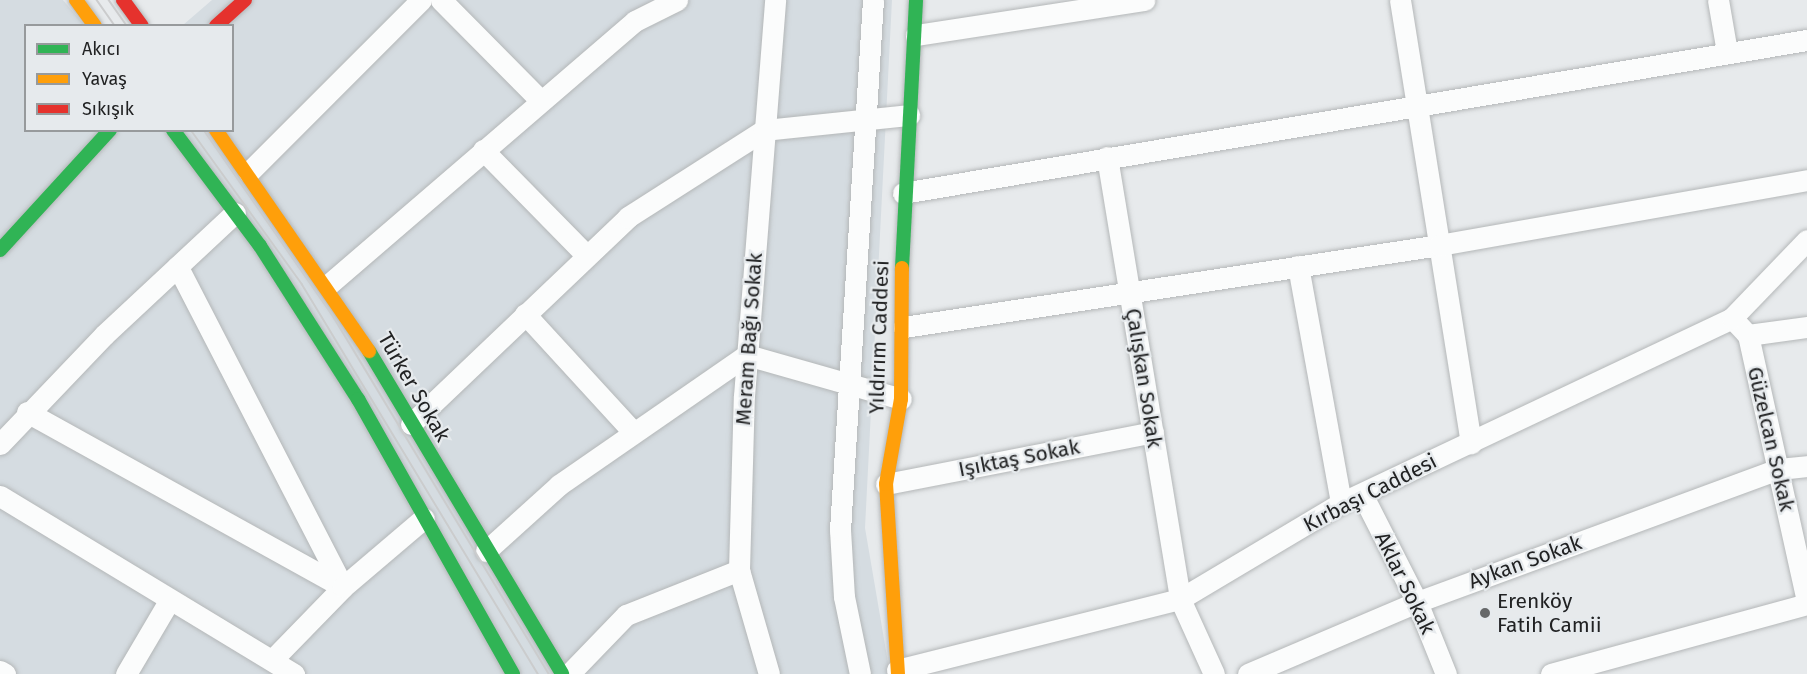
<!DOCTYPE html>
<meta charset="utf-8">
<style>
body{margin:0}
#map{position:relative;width:1807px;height:674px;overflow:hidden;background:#e7eaec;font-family:"Fira Sans",sans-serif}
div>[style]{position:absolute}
.built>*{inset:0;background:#d5dce1}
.roads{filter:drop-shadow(0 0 2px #b4b7b8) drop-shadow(0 0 2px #b4b7b8)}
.street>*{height:21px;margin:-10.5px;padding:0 10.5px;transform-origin:10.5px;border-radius:10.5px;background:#fbfcfc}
.fast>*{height:14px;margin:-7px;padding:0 7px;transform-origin:7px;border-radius:7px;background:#30b455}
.slow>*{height:14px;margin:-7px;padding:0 7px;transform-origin:7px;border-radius:7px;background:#ff9f0a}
.jam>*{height:14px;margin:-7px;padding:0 7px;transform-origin:7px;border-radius:7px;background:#e5322d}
.tram>*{height:1.5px;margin:-0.75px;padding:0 0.75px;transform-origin:0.75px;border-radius:0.75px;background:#cbcccd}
.dots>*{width:16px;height:16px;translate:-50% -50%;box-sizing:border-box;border:3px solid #e6eaed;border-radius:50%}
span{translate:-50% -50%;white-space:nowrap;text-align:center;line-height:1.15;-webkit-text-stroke:4.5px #e6eaed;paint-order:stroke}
.street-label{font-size:21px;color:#212223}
.poi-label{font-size:21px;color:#212223}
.left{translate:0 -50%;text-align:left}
.legend{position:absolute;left:24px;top:24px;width:210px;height:108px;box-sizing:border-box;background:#e6eaed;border:2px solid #979a9c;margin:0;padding:8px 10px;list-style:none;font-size:18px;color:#212223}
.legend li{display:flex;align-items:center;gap:12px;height:30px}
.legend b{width:30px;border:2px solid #979a9c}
</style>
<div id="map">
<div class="built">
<i style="clip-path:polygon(0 0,63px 0,84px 25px,26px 26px,26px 130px,232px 130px,232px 26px,183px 25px,212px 0,892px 0,865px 528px,890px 674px,0 674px)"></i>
</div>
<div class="roads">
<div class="street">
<i style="left:441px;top:0;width:141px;rotate:45.3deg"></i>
<i style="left:1400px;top:0;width:449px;rotate:80.9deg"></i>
<i style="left:1718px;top:0;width:53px;rotate:80.2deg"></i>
<i style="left:916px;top:35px;width:231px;rotate:-8.7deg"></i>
<i style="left:483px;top:150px;width:148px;rotate:45.5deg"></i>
<i style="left:1107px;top:157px;width:448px;rotate:80.6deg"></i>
<i style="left:1180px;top:599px;width:82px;rotate:65.6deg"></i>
<i style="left:249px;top:172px;width:243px;rotate:-45deg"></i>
<i style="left:903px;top:193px;width:917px;rotate:-9.61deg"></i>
<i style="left:1298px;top:266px;width:241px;rotate:79.7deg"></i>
<i style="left:328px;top:285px;width:405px;rotate:-40.7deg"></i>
<i style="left:635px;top:21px;width:47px;rotate:-26.6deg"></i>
<i style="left:525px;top:314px;width:161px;rotate:47.5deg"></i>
<i style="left:1732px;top:318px;width:23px;rotate:47deg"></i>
<i style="left:1748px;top:335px;width:273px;rotate:77.5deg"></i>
<i style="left:904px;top:327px;width:541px;rotate:-8.71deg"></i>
<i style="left:1439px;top:245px;width:374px;rotate:-10deg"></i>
<i style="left:1748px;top:335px;width:60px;rotate:-7.7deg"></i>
<i style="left:27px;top:412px;width:361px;rotate:29deg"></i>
<i style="left:343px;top:587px;width:361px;rotate:-117.3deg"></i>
<i style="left:411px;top:424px;width:300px;rotate:-43.6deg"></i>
<i style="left:628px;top:217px;width:161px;rotate:-32.6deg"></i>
<i style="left:764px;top:130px;width:146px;rotate:-5.9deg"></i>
<i style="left:0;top:444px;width:151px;rotate:-46.3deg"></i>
<i style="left:104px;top:335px;width:179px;rotate:-43deg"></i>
<i style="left:886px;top:484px;width:272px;rotate:-11deg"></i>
<i style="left:1362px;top:494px;width:121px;rotate:63deg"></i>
<i style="left:1417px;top:602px;width:78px;rotate:68.1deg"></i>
<i style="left:0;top:496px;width:344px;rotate:31.2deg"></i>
<i style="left:486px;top:551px;width:98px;rotate:-42.1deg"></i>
<i style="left:559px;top:485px;width:229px;rotate:-34.7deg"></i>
<i style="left:747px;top:355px;width:160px;rotate:15.9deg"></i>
<i style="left:273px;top:659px;width:100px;rotate:-45.8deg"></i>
<i style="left:343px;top:587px;width:106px;rotate:-40.4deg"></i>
<i style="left:897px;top:670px;width:292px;rotate:-14.1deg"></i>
<i style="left:1180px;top:599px;width:187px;rotate:-30.8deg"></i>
<i style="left:1341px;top:503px;width:433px;rotate:-25.3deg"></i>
<i style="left:1732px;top:318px;width:108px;rotate:-46.1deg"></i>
<i style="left:0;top:671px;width:6px;rotate:31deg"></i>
<i style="left:126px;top:674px;width:85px;rotate:-59.5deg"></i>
<i style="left:569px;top:674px;width:82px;rotate:-46deg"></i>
<i style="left:626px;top:615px;width:122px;rotate:-21.7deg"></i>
<i style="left:769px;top:674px;width:108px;rotate:-106.1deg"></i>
<i style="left:739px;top:570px;width:174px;rotate:-88.4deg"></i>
<i style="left:744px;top:396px;width:397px;rotate:-85.5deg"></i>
<i style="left:860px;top:674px;width:79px;rotate:-101.7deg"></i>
<i style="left:844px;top:597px;width:67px;rotate:-93.4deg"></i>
<i style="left:840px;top:530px;width:531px;rotate:-86.44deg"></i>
<i style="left:1248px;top:674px;width:184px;rotate:-23.1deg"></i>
<i style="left:1417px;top:602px;width:386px;rotate:-20.2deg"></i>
<i style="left:1779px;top:469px;width:28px;rotate:-6deg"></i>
<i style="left:1551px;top:674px;width:265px;rotate:-15.3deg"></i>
</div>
<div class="fast">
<i style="left:173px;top:130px;width:145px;rotate:53.1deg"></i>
<i style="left:260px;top:246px;width:182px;rotate:57.4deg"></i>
<i style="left:358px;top:399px;width:316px;rotate:60.6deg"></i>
<i style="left:0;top:250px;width:163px;rotate:-47.5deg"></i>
<i style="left:902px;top:268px;width:268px;rotate:-87deg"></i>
<i style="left:369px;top:351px;width:376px;rotate:59.1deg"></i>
</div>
<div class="slow">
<i style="left:76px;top:0;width:32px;rotate:54deg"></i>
<i style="left:216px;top:130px;width:269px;rotate:55.3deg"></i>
<i style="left:898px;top:674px;width:190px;rotate:-93.6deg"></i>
<i style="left:886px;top:484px;width:86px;rotate:-80deg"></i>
<i style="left:901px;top:399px;width:131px;rotate:-89.6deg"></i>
</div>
<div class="jam">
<i style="left:123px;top:0;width:32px;rotate:54deg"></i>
<i style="left:216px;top:26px;width:39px;rotate:-42deg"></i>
</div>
</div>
<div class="tram">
<i style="left:97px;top:0;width:32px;rotate:55deg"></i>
<i style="left:109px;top:0;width:32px;rotate:55deg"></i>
<i style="left:191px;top:130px;width:190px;rotate:54.2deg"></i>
<i style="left:302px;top:284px;width:456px;rotate:58.8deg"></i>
<i style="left:204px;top:130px;width:224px;rotate:55.2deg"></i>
<i style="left:332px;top:314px;width:420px;rotate:58.9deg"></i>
</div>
<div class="dots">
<i style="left:1485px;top:613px;background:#666869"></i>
</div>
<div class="street-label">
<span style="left:879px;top:337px;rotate:-88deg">Yıldırım Caddesi</span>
<span style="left:749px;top:339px;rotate:-86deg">Meram Bağı Sokak</span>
<span style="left:1144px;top:378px;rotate:81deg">Çalışkan Sokak</span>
<span style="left:414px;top:387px;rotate:60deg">Türker Sokak</span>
<span style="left:1771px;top:439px;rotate:77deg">Güzelcan Sokak</span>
<span style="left:1019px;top:458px;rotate:-11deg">Işıktaş Sokak</span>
<span style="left:1370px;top:493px;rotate:-27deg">Kırbaşı Caddesi</span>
<span style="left:1525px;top:562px;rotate:-20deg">Aykan Sokak</span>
<span style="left:1405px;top:583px;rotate:64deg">Aklar Sokak</span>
</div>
<div class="poi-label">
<span class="left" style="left:1497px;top:613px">Erenköy<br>Fatih Camii</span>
</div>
<ul class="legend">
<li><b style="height:8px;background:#30b455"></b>Akıcı</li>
<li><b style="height:8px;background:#ff9f0a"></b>Yavaş</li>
<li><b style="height:8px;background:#e5322d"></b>Sıkışık</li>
</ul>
</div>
